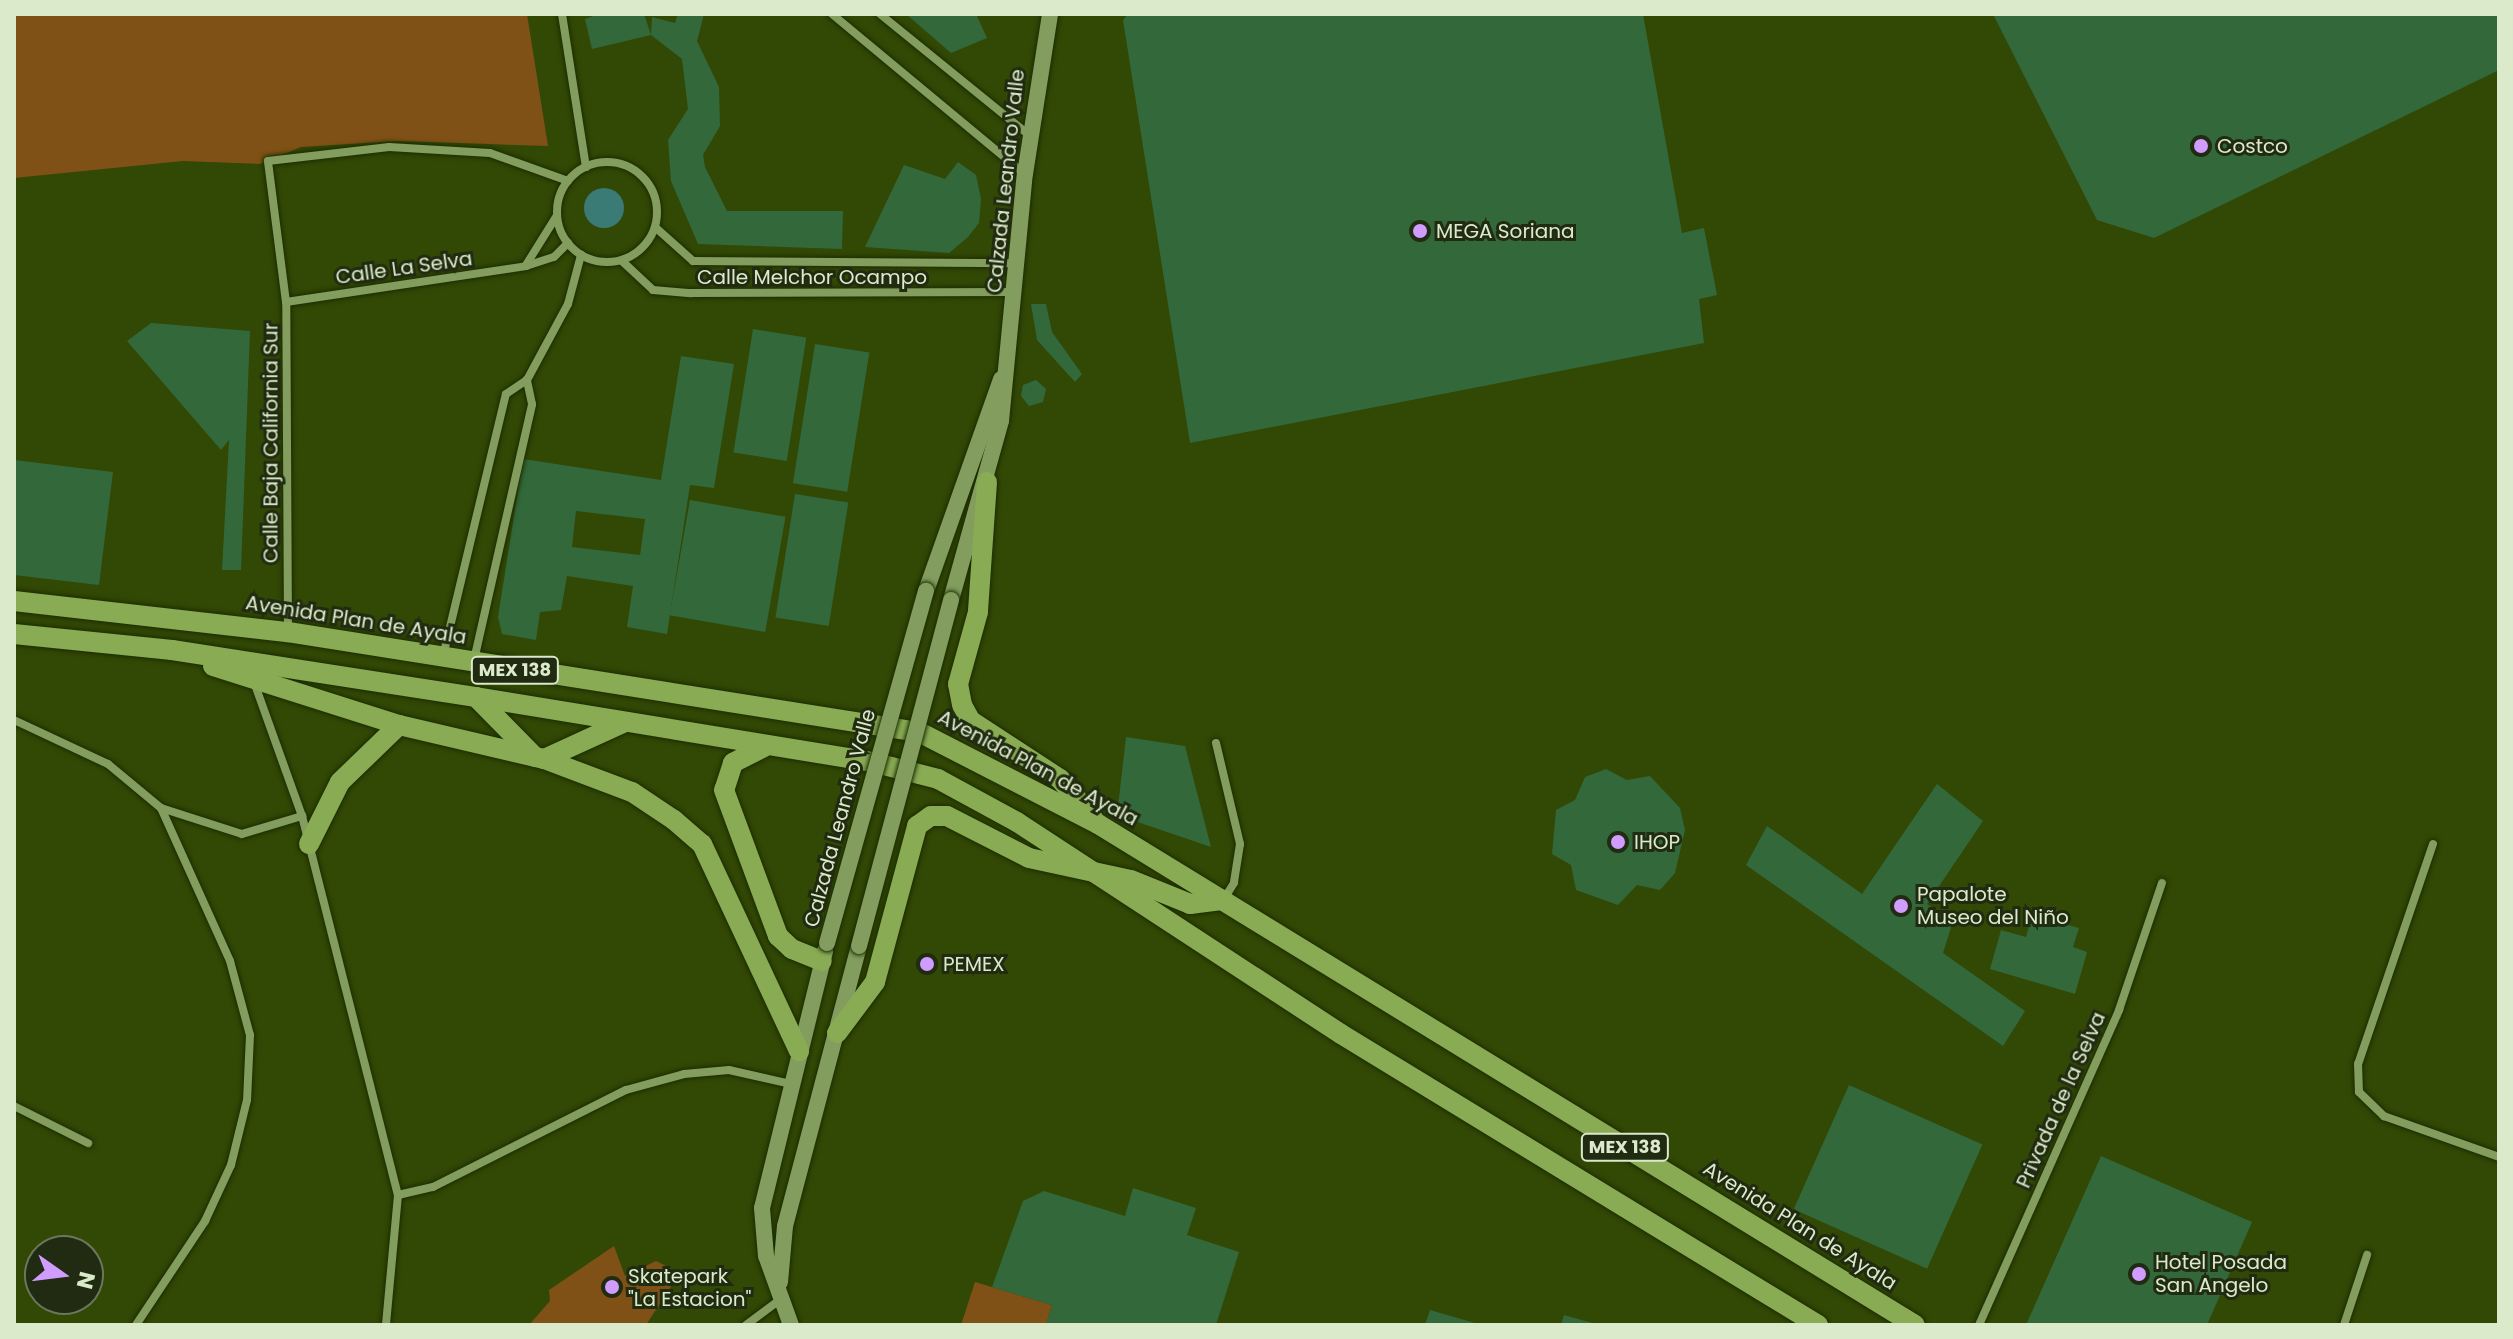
<!DOCTYPE html>
<meta charset="utf-8">
<style>
body{margin:0}
#map{position:relative;width:2513px;height:1339px;overflow:hidden;background:#324805;font-family:Poppins,sans-serif}
div>[style]{position:absolute}
.green>*{inset:0;background:#7f5116}
.water>*{inset:0;background:#3a7b75}
.round{border-radius:50%}
.building>*{inset:0;background:#33683b;transform-origin:0 0}
.roads{filter:drop-shadow(0 0 2px #1c2d00) drop-shadow(0 0 2px #1c2d00)}
.street>*{height:8px;margin:-4px;padding:0 4px;transform-origin:4px;border-radius:4px;background:#829d5e}
.street>.ring{margin:-4px;padding:0;box-sizing:content-box;background:none;border:8px solid #829d5e;border-radius:50%}
.secondary>*{height:16px;margin:-8px;padding:0 8px;transform-origin:8px;border-radius:8px;background:#829d5e}
.primary>*{height:20px;margin:-10px;padding:0 10px;transform-origin:10px;border-radius:10px;background:#88ab53}
.bridges{filter:drop-shadow(0 0 2px #1c2d00) drop-shadow(0 0 2px #1c2d00)}
.secondary-bridge>*{height:16px;margin:-8px;padding:0 8px;transform-origin:8px;border-radius:8px;background:#829d5e}
.dots>*{width:22px;height:22px;translate:-50% -50%;box-sizing:border-box;border:4px solid #202b11;border-radius:50%}
span{translate:-50% -50%;white-space:nowrap;text-align:center;line-height:1.15;-webkit-text-stroke:6px #202b11;paint-order:stroke}
.shield-label span{padding:2px 6px;background:#202b11;border:2px solid;border-radius:6px;-webkit-text-stroke-width:0}
.shield-label{font-size:18px;color:#dbeaca;font-weight:700}
.poi-label{font-size:20px;color:#dbeaca}
.left{translate:0 -50%;text-align:left}
.street-label{font-size:20px;color:#dbeaca}
.frame{position:absolute;inset:0;border:16px solid #dbeaca;pointer-events:none}
.north{position:absolute;left:24px;top:1235px;width:80px;height:80px;box-sizing:border-box;background:#202b11;border:2px solid #6b775b;border-radius:50%;rotate:104deg;font-size:22px;font-weight:700;line-height:32px;text-align:center;color:#dbeaca}
.north::after{content:'';display:block;margin:auto;width:28px;height:36px;background:#d09dfe;clip-path:polygon(50% 0,100% 100%,50% 72%,0 100%)}
</style>
<div id="map">
<div class="green">
<i style="clip-path:polygon(14px 14px,527px 14px,548px 146px,398px 141px,301px 147px,260px 164px,183px 161px,14px 178px)"></i>
<i style="clip-path:polygon(614px 1246px,625px 1276px,656px 1261px,672px 1269px,672px 1285px,646px 1325px,529px 1325px,550px 1301px,549px 1290px)"></i>
<i style="clip-path:polygon(975px 1282px,1052px 1305px,1046px 1325px,961px 1325px)"></i>
</div>
<div class="water">
<i class="round" style="left:584px;top:188px;width:40px;height:40px"></i>
</div>
<div class="building">
<i style="clip-path:polygon(599px 14px,644px 14px,651px 35px,652px 17px,675px 23px,678px 14px,704px 14px,697px 41px,719px 87px,720px 126px,703px 155px,705px 167px,727px 211px,843px 211px,842px 249px,698px 244px,671px 181px,668px 140px,688px 109px,682px 59px,651px 35px,592px 49px,585px 19px)"></i>
<i style="clip-path:polygon(906px 14px,976px 14px,987px 38px,951px 53px)"></i>
<i style="clip-path:polygon(1128px 14px,1643px 14px,1682px 233px,1704px 228px,1717px 295px,1699px 299px,1704px 343px,1190px 443px,1123px 20px)"></i>
<i style="clip-path:polygon(1993px 14px,2499px 14px,2499px 70px,2154px 238px,2097px 220px)"></i>
<i style="clip-path:polygon(958px 162px,976px 175px,981px 199px,979px 223px,968px 237px,949px 253px,865px 247px,904px 165px,945px 179px)"></i>
<i style="clip-path:polygon(1031px 304px,1046px 304px,1052px 332px,1082px 374px,1075px 382px,1037px 340px)"></i>
<i style="clip-path:polygon(151px 323px,250px 331px,241px 570px,222px 570px,229px 440px,221px 450px,127px 341px)"></i>
<i style="left:753px;top:329px;width:54px;height:125px;rotate:9deg"></i>
<i style="left:815px;top:344px;width:55px;height:141px;rotate:9deg"></i>
<i style="clip-path:polygon(evenodd,681px 356px,734px 364px,714px 488px,690px 485px,667px 634px,627px 627px,633px 586px,567px 576px,561px 610px,540px 612px,536px 640px,502px 634px,498px 617px,523px 459px,661px 480px,681px 356px,576px 511px,645px 519px,640px 555px,572px 547px,576px 511px)"></i>
<i style="clip-path:polygon(1036px 380px,1046px 389px,1043px 402px,1029px 406px,1021px 396px,1023px 385px)"></i>
<i style="clip-path:polygon(14px 460px,113px 472px,99px 585px,14px 575px)"></i>
<i style="left:795px;top:494px;width:54px;height:125px;rotate:9deg"></i>
<i style="left:690px;top:500px;width:97px;height:117px;rotate:10deg"></i>
<i style="clip-path:polygon(1126px 737px,1185px 746px,1211px 847px,1117px 815px)"></i>
<i style="clip-path:polygon(1606px 769px,1627px 780px,1650px 776px,1680px 808px,1685px 830px,1675px 873px,1660px 890px,1637px 885px,1618px 905px,1576px 890px,1571px 865px,1552px 854px,1556px 810px,1575px 800px,1585px 777px)"></i>
<i style="clip-path:polygon(1937px 784px,1983px 821px,1927px 904px,1953px 921px,1943px 953px,2025px 1011px,2003px 1046px,1746px 865px,1767px 826px,1862px 894px)"></i>
<i style="clip-path:polygon(2032px 915px,2079px 928px,2073px 947px,2087px 952px,2075px 994px,1990px 969px,2001px 930px,2026px 937px)"></i>
<i style="left:1849px;top:1085px;width:146px;height:136px;rotate:24deg"></i>
<i style="clip-path:polygon(2101px 1156px,2252px 1222px,2207px 1325px,2026px 1325px)"></i>
<i style="clip-path:polygon(1133px 1188px,1196px 1208px,1187px 1235px,1239px 1252px,1216px 1325px,1046px 1325px,1052px 1305px,992px 1287px,1023px 1201px,1044px 1191px,1125px 1216px)"></i>
<i style="clip-path:polygon(1430px 1310px,1478px 1324px,1478px 1325px,1425px 1325px)"></i>
<i style="clip-path:polygon(1564px 1315px,1596px 1324px,1596px 1325px,1561px 1325px)"></i>
</div>
<div class="roads">
<div class="street">
<i style="left:562px;top:14px;width:155px;rotate:81.1deg"></i>
<i style="left:832px;top:14px;width:251px;rotate:39.7deg"></i>
<i style="left:880px;top:14px;width:193px;rotate:39.1deg"></i>
<i class="ring" style="left:557px;top:162px;width:92px;height:92px"></i>
<i style="left:655px;top:227px;width:51px;rotate:41.8deg"></i>
<i style="left:693px;top:261px;width:323px;rotate:0.4deg"></i>
<i style="left:622px;top:261px;width:42px;rotate:43.1deg"></i>
<i style="left:653px;top:290px;width:38px;rotate:5deg"></i>
<i style="left:691px;top:293px;width:322px;rotate:-0.2deg"></i>
<i style="left:526px;top:265px;width:57px;rotate:-58deg"></i>
<i style="left:286px;top:302px;width:243px;rotate:-8.5deg"></i>
<i style="left:526px;top:266px;width:29px;rotate:-18deg"></i>
<i style="left:554px;top:257px;width:20px;rotate:-45deg"></i>
<i style="left:288px;top:631px;width:329px;rotate:-90.3deg"></i>
<i style="left:286px;top:302px;width:142px;rotate:-97.3deg"></i>
<i style="left:268px;top:161px;width:122px;rotate:-6.6deg"></i>
<i style="left:389px;top:147px;width:101px;rotate:3.4deg"></i>
<i style="left:490px;top:153px;width:83px;rotate:19.7deg"></i>
<i style="left:443px;top:656px;width:269px;rotate:-76.5deg"></i>
<i style="left:506px;top:394px;width:25px;rotate:-34deg"></i>
<i style="left:527px;top:380px;width:86px;rotate:-61.7deg"></i>
<i style="left:568px;top:304px;width:51px;rotate:-75.1deg"></i>
<i style="left:474px;top:660px;width:262px;rotate:-77.2deg"></i>
<i style="left:532px;top:404px;width:25px;rotate:-102deg"></i>
<i style="left:254px;top:682px;width:142px;rotate:70.3deg"></i>
<i style="left:302px;top:816px;width:391px;rotate:75.8deg"></i>
<i style="left:398px;top:1195px;width:131px;rotate:95.3deg"></i>
<i style="left:14px;top:720px;width:104px;rotate:25.1deg"></i>
<i style="left:108px;top:764px;width:69px;rotate:39.7deg"></i>
<i style="left:161px;top:808px;width:168px;rotate:65.7deg"></i>
<i style="left:230px;top:961px;width:77px;rotate:74.9deg"></i>
<i style="left:250px;top:1035px;width:65px;rotate:92.6deg"></i>
<i style="left:247px;top:1100px;width:67px;rotate:103.8deg"></i>
<i style="left:231px;top:1165px;width:62px;rotate:114.9deg"></i>
<i style="left:205px;top:1221px;width:125px;rotate:123.6deg"></i>
<i style="left:1216px;top:743px;width:104px;rotate:76.6deg"></i>
<i style="left:1240px;top:844px;width:39px;rotate:99deg"></i>
<i style="left:1234px;top:883px;width:19px;rotate:122deg"></i>
<i style="left:161px;top:808px;width:85px;rotate:17.8deg"></i>
<i style="left:242px;top:834px;width:63px;rotate:-16.7deg"></i>
<i style="left:2433px;top:844px;width:232px;rotate:108.8deg"></i>
<i style="left:2358px;top:1064px;width:28px;rotate:88deg"></i>
<i style="left:2359px;top:1092px;width:35px;rotate:44deg"></i>
<i style="left:2384px;top:1116px;width:122px;rotate:19.6deg"></i>
<i style="left:14px;top:1106px;width:83px;rotate:26.6deg"></i>
<i style="left:398px;top:1195px;width:36px;rotate:-13deg"></i>
<i style="left:433px;top:1187px;width:216px;rotate:-26.7deg"></i>
<i style="left:626px;top:1090px;width:60px;rotate:-15.4deg"></i>
<i style="left:684px;top:1074px;width:45px;rotate:-5.1deg"></i>
<i style="left:729px;top:1070px;width:64px;rotate:12.7deg"></i>
<i style="left:746px;top:1325px;width:44px;rotate:-36.6deg"></i>
<i style="left:1979px;top:1325px;width:345px;rotate:-66deg"></i>
<i style="left:2119px;top:1010px;width:134px;rotate:-71.3deg"></i>
<i style="left:2344px;top:1325px;width:74px;rotate:-71.8deg"></i>
</div>
<div class="secondary">
<i style="left:926px;top:591px;width:225px;rotate:-70.5deg"></i>
<i style="left:951px;top:600px;width:186px;rotate:-74.4deg"></i>
<i style="left:1001px;top:421px;width:248px;rotate:-84.5deg"></i>
<i style="left:1025px;top:174px;width:162px;rotate:-81.1deg"></i>
<i style="left:780px;top:1282px;width:56px;rotate:-84.9deg"></i>
<i style="left:785px;top:1226px;width:290px;rotate:-75.2deg"></i>
<i style="left:791px;top:1325px;width:73px;rotate:-109.9deg"></i>
<i style="left:766px;top:1256px;width:48px;rotate:-94.8deg"></i>
<i style="left:762px;top:1208px;width:265px;rotate:-76.2deg"></i>
</div>
<div class="primary">
<i style="left:987px;top:482px;width:130px;rotate:94deg"></i>
<i style="left:978px;top:612px;width:75px;rotate:105.5deg"></i>
<i style="left:958px;top:684px;width:21px;rotate:79deg"></i>
<i style="left:962px;top:705px;width:18px;rotate:61deg"></i>
<i style="left:971px;top:721px;width:106px;rotate:33.1deg"></i>
<i style="left:1060px;top:779px;width:51px;rotate:49.8deg"></i>
<i style="left:14px;top:601px;width:276px;rotate:6.5deg"></i>
<i style="left:288px;top:632px;width:639px;rotate:9.01deg"></i>
<i style="left:919px;top:732px;width:201px;rotate:27.2deg"></i>
<i style="left:1098px;top:824px;width:958px;rotate:31.52deg"></i>
<i style="left:14px;top:634px;width:159px;rotate:5.8deg"></i>
<i style="left:172px;top:650px;width:308px;rotate:8.8deg"></i>
<i style="left:476px;top:697px;width:401px;rotate:9.3deg"></i>
<i style="left:872px;top:762px;width:68px;rotate:14.4deg"></i>
<i style="left:938px;top:779px;width:90px;rotate:28.6deg"></i>
<i style="left:1017px;top:822px;width:387px;rotate:33.2deg"></i>
<i style="left:1341px;top:1034px;width:559px;rotate:31.39deg"></i>
<i style="left:213px;top:666px;width:195px;rotate:17.6deg"></i>
<i style="left:399px;top:725px;width:149px;rotate:13.2deg"></i>
<i style="left:544px;top:759px;width:94px;rotate:20.6deg"></i>
<i style="left:632px;top:792px;width:50px;rotate:33.7deg"></i>
<i style="left:674px;top:820px;width:37px;rotate:41deg"></i>
<i style="left:702px;top:844px;width:229px;rotate:64.9deg"></i>
<i style="left:476px;top:697px;width:84px;rotate:45.5deg"></i>
<i style="left:764px;top:747px;width:35px;rotate:153deg"></i>
<i style="left:733px;top:763px;width:28px;rotate:108deg"></i>
<i style="left:724px;top:790px;width:156px;rotate:69.7deg"></i>
<i style="left:778px;top:936px;width:19px;rotate:43deg"></i>
<i style="left:792px;top:949px;width:32px;rotate:22deg"></i>
<i style="left:544px;top:759px;width:87px;rotate:-24.5deg"></i>
<i style="left:309px;top:844px;width:69px;rotate:-63.4deg"></i>
<i style="left:340px;top:782px;width:82px;rotate:-44deg"></i>
<i style="left:837px;top:1033px;width:64px;rotate:-53.3deg"></i>
<i style="left:875px;top:982px;width:162px;rotate:-74.9deg"></i>
<i style="left:917px;top:826px;width:17px;rotate:-36deg"></i>
<i style="left:931px;top:816px;width:16px"></i>
<i style="left:947px;top:816px;width:92px;rotate:27.1deg"></i>
<i style="left:1029px;top:858px;width:104px;rotate:12.2deg"></i>
<i style="left:1131px;top:880px;width:64px;rotate:22.1deg"></i>
<i style="left:1190px;top:904px;width:34px;rotate:-7deg"></i>
</div>
</div>
<div class="bridges">
<div class="secondary-bridge">
<i style="left:827px;top:943px;width:366px;rotate:-74.3deg"></i>
<i style="left:859px;top:946px;width:358px;rotate:-75.1deg"></i>
</div>
</div>
<div class="dots">
<i style="left:2201px;top:146px;background:#d09dfe"></i>
<i style="left:1420px;top:231px;background:#d09dfe"></i>
<i style="left:1618px;top:842px;background:#d09dfe"></i>
<i style="left:1901px;top:906px;background:#d09dfe"></i>
<i style="left:927px;top:964px;background:#d09dfe"></i>
<i style="left:2139px;top:1274px;background:#d09dfe"></i>
<i style="left:612px;top:1287px;background:#d09dfe"></i>
</div>
<div class="shield-label">
<span style="left:515px;top:670px">MEX 138</span>
<span style="left:1625px;top:1147px">MEX 138</span>
</div>
<div class="poi-label">
<span class="left" style="left:2217px;top:146px">Costco</span>
<span class="left" style="left:1436px;top:231px">MEGA Soriana</span>
<span class="left" style="left:1634px;top:842px">IHOP</span>
<span class="left" style="left:1917px;top:906px">Papalote<br>Museo del Niño</span>
<span class="left" style="left:943px;top:964px">PEMEX</span>
<span class="left" style="left:2155px;top:1274px">Hotel Posada<br>San Angelo</span>
<span class="left" style="left:628px;top:1288px">Skatepark<br>"La Estacion"</span>
</div>
<div class="street-label">
<span style="left:1006px;top:181px;rotate:-84deg">Calzada Leandro Valle</span>
<span style="left:404px;top:268px;rotate:-8deg">Calle La Selva</span>
<span style="left:812px;top:277px">Calle Melchor Ocampo</span>
<span style="left:271px;top:443px;rotate:-90deg">Calle Baja California Sur</span>
<span style="left:356px;top:620px;rotate:9deg">Avenida Plan de Ayala</span>
<span style="left:1038px;top:768px;rotate:28deg">Avenida Plan de Ayala</span>
<span style="left:840px;top:818px;rotate:-75deg">Calzada Leandro Valle</span>
<span style="left:2061px;top:1100px;rotate:-66deg">Privada de la Selva</span>
<span style="left:1800px;top:1226px;rotate:32deg">Avenida Plan de Ayala</span>
</div>
<div class="frame"></div>
<div class="north">N</div>
</div>
